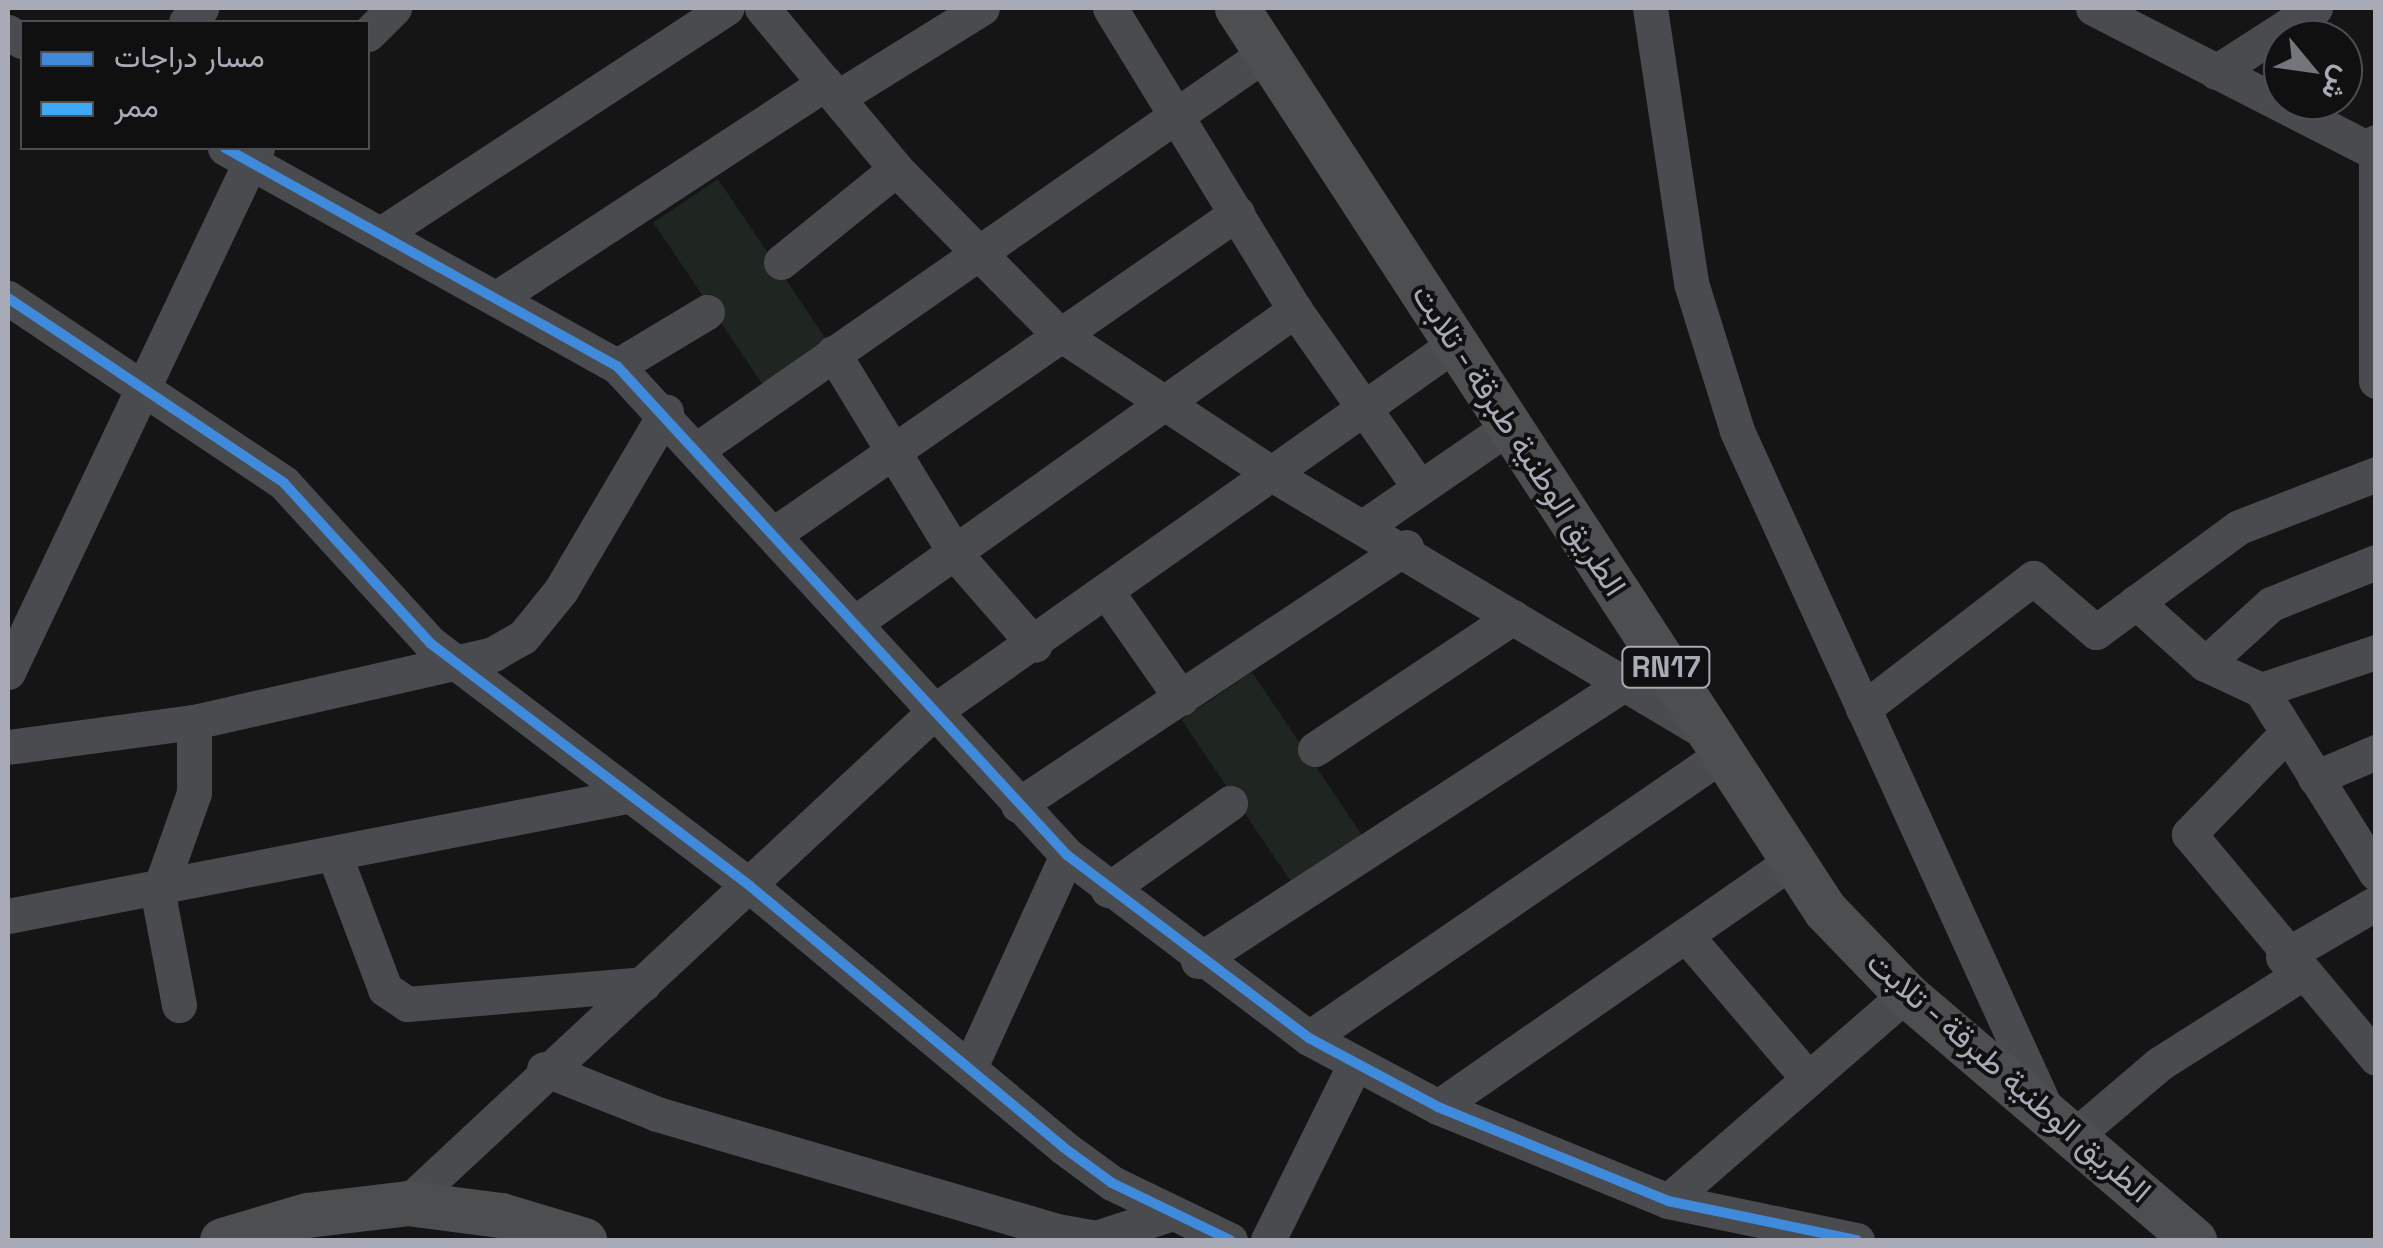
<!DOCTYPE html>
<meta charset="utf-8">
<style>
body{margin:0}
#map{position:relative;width:2383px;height:1248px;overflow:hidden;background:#151516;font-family:"Space Grotesk",Vazirmatn,sans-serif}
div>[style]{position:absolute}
.green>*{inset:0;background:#1f2521;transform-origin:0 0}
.minor>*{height:35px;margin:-17.5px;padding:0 17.5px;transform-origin:17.5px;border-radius:17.5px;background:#4a4b4e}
.major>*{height:45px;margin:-22.5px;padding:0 22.5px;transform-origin:22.5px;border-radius:22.5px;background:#4d4e50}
.quiet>*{height:8px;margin-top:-4px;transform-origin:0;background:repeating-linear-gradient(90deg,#3fa9f5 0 15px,transparent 0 23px)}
.cycleway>*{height:10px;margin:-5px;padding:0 5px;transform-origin:5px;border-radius:5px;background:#408adc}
span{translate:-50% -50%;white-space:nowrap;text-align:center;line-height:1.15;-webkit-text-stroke:8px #101011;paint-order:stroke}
.shield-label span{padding:2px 8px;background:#101011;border:2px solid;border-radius:8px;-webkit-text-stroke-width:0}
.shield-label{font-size:30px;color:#a8abb5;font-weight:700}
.street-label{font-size:32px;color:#a8abb5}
.frame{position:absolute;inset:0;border:10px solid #a8abb5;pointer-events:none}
.legend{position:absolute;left:20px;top:20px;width:350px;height:130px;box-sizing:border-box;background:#101011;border:2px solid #4d4e53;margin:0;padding:12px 18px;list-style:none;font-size:30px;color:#a8abb5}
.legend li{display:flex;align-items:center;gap:20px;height:50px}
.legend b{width:50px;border:2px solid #4d4e53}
.north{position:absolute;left:2263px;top:20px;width:100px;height:100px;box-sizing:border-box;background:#101011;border:2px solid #4d4e53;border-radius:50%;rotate:119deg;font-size:28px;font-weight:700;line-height:40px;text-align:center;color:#a8abb5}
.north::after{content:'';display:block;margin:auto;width:35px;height:45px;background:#75767d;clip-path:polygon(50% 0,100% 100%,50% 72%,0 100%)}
</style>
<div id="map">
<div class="green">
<i style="left:718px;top:179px;width:211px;height:78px;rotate:56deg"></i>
<i style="left:1252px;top:672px;width:215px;height:85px;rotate:56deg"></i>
</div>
<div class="minor">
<i style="left:762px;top:8px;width:209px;rotate:50.2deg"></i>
<i style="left:896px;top:169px;width:229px;rotate:45.4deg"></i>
<i style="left:1057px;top:332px;width:261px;rotate:33.4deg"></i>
<i style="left:1275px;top:476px;width:503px;rotate:30.75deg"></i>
<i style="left:1110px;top:8px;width:354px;rotate:58.5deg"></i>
<i style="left:1295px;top:310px;width:214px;rotate:54.9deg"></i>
<i style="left:1650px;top:8px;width:278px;rotate:81.5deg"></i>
<i style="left:1691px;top:283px;width:155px;rotate:72.7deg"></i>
<i style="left:1737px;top:431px;width:743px;rotate:65.5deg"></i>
<i style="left:2093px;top:8px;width:317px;rotate:27.1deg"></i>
<i style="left:186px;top:22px;width:21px;rotate:-43deg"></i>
<i style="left:8px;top:32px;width:17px;rotate:33deg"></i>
<i style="left:368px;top:34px;width:37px;rotate:-45deg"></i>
<i style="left:2216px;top:72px;width:118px;rotate:-32.9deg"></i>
<i style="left:840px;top:96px;width:167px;rotate:-31.8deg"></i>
<i style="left:2376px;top:142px;width:239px;rotate:90deg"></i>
<i style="left:225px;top:148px;width:449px;rotate:29.1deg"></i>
<i style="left:617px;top:366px;width:665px;rotate:47.38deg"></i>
<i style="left:1067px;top:855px;width:303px;rotate:37.1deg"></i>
<i style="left:1309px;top:1038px;width:146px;rotate:28.1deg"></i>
<i style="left:1438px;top:1107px;width:248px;rotate:22.2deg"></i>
<i style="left:1668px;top:1201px;width:193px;rotate:11.7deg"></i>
<i style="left:381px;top:234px;width:413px;rotate:-33.2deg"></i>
<i style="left:781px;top:262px;width:148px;rotate:-39deg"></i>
<i style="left:500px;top:296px;width:389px;rotate:-33.2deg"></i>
<i style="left:8px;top:298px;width:332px;rotate:33.8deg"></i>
<i style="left:284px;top:483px;width:217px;rotate:47.6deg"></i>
<i style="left:430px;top:643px;width:402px;rotate:37.2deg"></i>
<i style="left:750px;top:886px;width:408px;rotate:39.8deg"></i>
<i style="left:1063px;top:1147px;width:61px;rotate:36.3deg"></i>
<i style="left:1112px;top:1183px;width:131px;rotate:25.8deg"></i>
<i style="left:833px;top:353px;width:238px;rotate:58.6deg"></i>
<i style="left:957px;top:556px;width:118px;rotate:48.8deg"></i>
<i style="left:617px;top:366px;width:105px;rotate:-31deg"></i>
<i style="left:699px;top:448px;width:687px;rotate:-34.87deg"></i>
<i style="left:1366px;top:525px;width:175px;rotate:-34.5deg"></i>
<i style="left:777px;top:532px;width:560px;rotate:-34.74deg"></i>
<i style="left:1109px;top:595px;width:126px;rotate:55deg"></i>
<i style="left:2136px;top:602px;width:93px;rotate:41.9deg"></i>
<i style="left:2205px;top:664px;width:62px;rotate:24.9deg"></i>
<i style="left:2261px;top:690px;width:216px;rotate:57.9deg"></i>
<i style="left:856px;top:622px;width:539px;rotate:-35.4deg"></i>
<i style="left:2205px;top:664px;width:89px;rotate:-42.3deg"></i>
<i style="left:2271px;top:604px;width:113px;rotate:-21.8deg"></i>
<i style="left:8px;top:672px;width:580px;rotate:-64.58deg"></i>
<i style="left:2261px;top:690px;width:121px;rotate:-18.3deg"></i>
<i style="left:1863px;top:709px;width:215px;rotate:-37.6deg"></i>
<i style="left:2033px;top:578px;width:83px;rotate:40.6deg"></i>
<i style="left:2096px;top:632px;width:177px;rotate:-36.3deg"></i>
<i style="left:2239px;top:527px;width:147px;rotate:-21.1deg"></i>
<i style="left:2287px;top:733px;width:141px;rotate:134.1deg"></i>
<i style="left:2189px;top:834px;width:292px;rotate:50.1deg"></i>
<i style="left:8px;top:747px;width:188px;rotate:-7.7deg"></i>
<i style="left:194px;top:722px;width:307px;rotate:-12.8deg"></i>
<i style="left:493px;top:654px;width:34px;rotate:-30deg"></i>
<i style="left:523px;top:637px;width:60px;rotate:-51deg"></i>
<i style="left:561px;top:590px;width:207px;rotate:-59.5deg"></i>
<i style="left:1315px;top:749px;width:238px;rotate:-33.7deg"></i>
<i style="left:2315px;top:778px;width:66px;rotate:-23.1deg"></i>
<i style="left:1018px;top:805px;width:466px;rotate:-33.6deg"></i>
<i style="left:336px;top:859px;width:139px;rotate:69.3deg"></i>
<i style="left:385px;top:989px;width:27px;rotate:34deg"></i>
<i style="left:407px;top:1004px;width:237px;rotate:-4.8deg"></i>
<i style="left:1108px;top:890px;width:150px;rotate:-35.5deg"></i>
<i style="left:8px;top:916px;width:631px;rotate:-10.97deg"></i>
<i style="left:1689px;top:939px;width:180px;rotate:49.5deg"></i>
<i style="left:2283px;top:957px;width:108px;rotate:-30.1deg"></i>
<i style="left:1198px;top:961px;width:506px;rotate:-33.06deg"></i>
<i style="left:179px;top:1005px;width:113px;rotate:-100.7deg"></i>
<i style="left:158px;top:894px;width:107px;rotate:-70.4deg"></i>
<i style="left:194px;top:793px;width:71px;rotate:-90deg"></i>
<i style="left:1309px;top:1038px;width:502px;rotate:-34.45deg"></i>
<i style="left:970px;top:1067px;width:233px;rotate:-65.4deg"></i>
<i style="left:544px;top:1069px;width:122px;rotate:21.7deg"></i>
<i style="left:657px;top:1114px;width:417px;rotate:16.3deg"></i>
<i style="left:1057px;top:1231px;width:40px;rotate:10deg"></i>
<i style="left:1096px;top:1238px;width:81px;rotate:-18deg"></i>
<i style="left:1438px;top:1107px;width:432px;rotate:-34.8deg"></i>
<i style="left:2078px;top:1133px;width:106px;rotate:-40.4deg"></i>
<i style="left:2159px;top:1064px;width:166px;rotate:-32.4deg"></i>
<i style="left:1668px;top:1201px;width:315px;rotate:-41deg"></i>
<i style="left:407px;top:1203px;width:723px;rotate:-42.98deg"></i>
<i style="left:936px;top:710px;width:636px;rotate:-35.21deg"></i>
<i style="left:1268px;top:1240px;width:194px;rotate:-63.7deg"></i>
</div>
<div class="major">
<i style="left:1237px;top:8px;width:1077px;rotate:56.9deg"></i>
<i style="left:1825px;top:910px;width:117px;rotate:46deg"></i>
<i style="left:1906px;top:994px;width:379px;rotate:40.5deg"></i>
<i style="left:222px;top:1240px;width:89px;rotate:-16.4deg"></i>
<i style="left:307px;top:1215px;width:101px;rotate:-6.8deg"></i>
<i style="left:407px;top:1203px;width:95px;rotate:7.3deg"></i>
<i style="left:501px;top:1215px;width:87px;rotate:16.8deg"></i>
</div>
<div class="quiet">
<i style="left:2375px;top:175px;width:1px"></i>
</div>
<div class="cycleway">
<i style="left:225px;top:148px;width:449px;rotate:29.1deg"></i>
<i style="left:617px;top:366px;width:665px;rotate:47.38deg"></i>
<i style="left:1067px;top:855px;width:303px;rotate:37.1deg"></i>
<i style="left:1309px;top:1038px;width:146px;rotate:28.1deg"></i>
<i style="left:1438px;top:1107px;width:248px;rotate:22.2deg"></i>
<i style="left:1668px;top:1201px;width:193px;rotate:11.7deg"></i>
<i style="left:8px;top:298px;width:332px;rotate:33.8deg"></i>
<i style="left:284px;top:483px;width:217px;rotate:47.6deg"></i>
<i style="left:430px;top:643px;width:402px;rotate:37.2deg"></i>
<i style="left:750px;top:886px;width:408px;rotate:39.8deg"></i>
<i style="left:1063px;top:1147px;width:61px;rotate:36.3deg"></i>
<i style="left:1112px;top:1183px;width:131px;rotate:25.8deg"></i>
</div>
<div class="shield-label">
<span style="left:1666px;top:667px">RN17</span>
</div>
<div class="street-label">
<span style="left:1519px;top:440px;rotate:57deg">الطريق الوطنية طبرقة - تلابت</span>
<span style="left:2009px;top:1077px;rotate:41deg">الطريق الوطنية طبرقة - تلابت</span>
</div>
<div class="frame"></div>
<ul class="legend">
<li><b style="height:12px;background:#408adc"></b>مسار دراجات</li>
<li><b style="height:12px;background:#3fa9f5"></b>ممر</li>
</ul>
<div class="north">ش</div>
</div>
